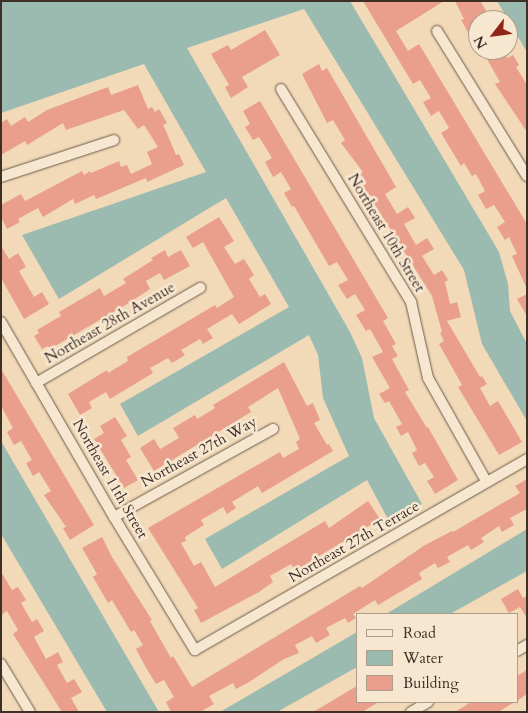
<!DOCTYPE html>
<style>
body{margin:0}
#map{position:relative;width:528px;height:713px;overflow:hidden;background:#f2dab8;font-family:Cardo,serif}
div>[style]{position:absolute}
.water>*{inset:0;background:#9bbab0}
.building>*{inset:0;background:#e99f8b}
.roads{filter:drop-shadow(0 0 1px #6b5a4b) drop-shadow(0 0 1px #6b5a4b)}
.minor>*{height:10px;margin:-5px;padding:0 5px;transform-origin:5px;border-radius:5px;background:#f7e7d1}
span{translate:-50% -50%;white-space:nowrap;text-align:center;line-height:1.15;-webkit-text-stroke:5px #f7e7d1;paint-order:stroke}
.street-label{font-size:15px;color:#3e2f27}
.frame{position:absolute;inset:0;border:2px solid #3e2f27;pointer-events:none}
.legend{position:absolute;left:356px;top:613px;width:162px;height:90px;box-sizing:border-box;background:#f7e7d1;border:1px solid #ad9d8d;margin:0;padding:6px 9px;list-style:none;font-size:15px;color:#3e2f27}
.legend li{display:flex;align-items:center;gap:10px;height:25px}
.legend b{width:25px;border:1px solid #ad9d8d}
.north{position:absolute;left:468px;top:10px;width:50px;height:50px;box-sizing:border-box;background:#f7e7d1;border:1px solid #ad9d8d;border-radius:50%;rotate:240deg;font-size:14px;font-weight:700;line-height:20px;text-align:center;color:#3e2f27}
.north::after{content:'';display:block;margin:auto;width:18px;height:22px;background:#8f2418;clip-path:polygon(50% 0,100% 100%,50% 72%,0 100%)}
</style>
<div id="map">
<div class="water">
<i style="clip-path:polygon(1px 1px,350px 1px,499px 252px,508px 284px,510px 311px,527px 344px,527px 421px,482px 344px,464px 270px,304px 9px,187px 48px,350px 332px,362px 358px,374px 418px,422px 504px,390px 523px,367px 480px,222px 569px,205px 539px,349px 456px,323px 398px,318px 355px,309px 335px,138px 436px,120px 404px,289px 307px,226px 198px,59px 299px,22px 235px,206px 172px,144px 64px,1px 113px)"></i>
<i style="clip-path:polygon(497px 1px,527px 1px,527px 52px)"></i>
<i style="clip-path:polygon(1px 441px,159px 712px,107px 712px,1px 534px)"></i>
<i style="clip-path:polygon(527px 529px,527px 571px,450px 614px,386px 614px)"></i>
<i style="clip-path:polygon(357px 632px,357px 667px,277px 712px,220px 712px)"></i>
</div>
<div class="building">
<i style="clip-path:polygon(363px 1px,444px 1px,396px 31px,408px 51px,419px 44px,527px 224px,527px 289px,512px 256px,517px 254px,509px 237px,505px 240px,497px 227px,505px 222px,494px 205px,486px 209px,478px 195px,485px 191px,476px 174px,472px 176px,464px 163px,461px 166px,441px 133px,449px 128px,439px 111px,431px 116px,423px 102px,431px 98px,420px 80px,413px 84px)"></i>
<i style="clip-path:polygon(455px 1px,480px 1px,492px 20px,478px 20px,478px 28px,469px 34px,461px 20px,464px 19px)"></i>
<i style="clip-path:polygon(265px 30px,280px 55px,242px 77px,248px 87px,231px 98px,225px 87px,229px 85px,211px 54px,228px 45px,231px 50px)"></i>
<i style="clip-path:polygon(482px 50px,503px 50px,507px 58px,513px 55px,519px 65px,516px 67px,527px 85px,527px 132px,495px 84px,500px 82px)"></i>
<i style="clip-path:polygon(319px 64px,322px 71px,327px 68px,396px 187px,385px 194px,397px 214px,408px 207px,415px 218px,404px 224px,416px 245px,427px 238px,434px 249px,422px 256px,434px 275px,442px 270px,448px 280px,445px 282px,450px 304px,457px 302px,461px 317px,447px 321px,480px 377px,482px 376px,487px 384px,480px 388px,490px 406px,498px 401px,522px 442px,499px 455px,458px 387px,462px 385px,439px 344px,444px 341px,440px 333px,442px 332px,432px 296px,357px 176px,363px 172px,341px 143px,345px 140px,333px 120px,327px 123px,302px 74px)"></i>
<i style="clip-path:polygon(138px 85px,148px 109px,152px 107px,155px 112px,159px 109px,167px 123px,163px 125px,166px 131px,176px 155px,179px 154px,184px 165px,147px 182px,146px 178px,96px 199px,94px 195px,75px 204px,73px 199px,43px 217px,38px 208px,18px 219px,20px 222px,7px 229px,1px 217px,1px 205px,21px 194px,25px 201px,82px 171px,84px 175px,90px 171px,91px 173px,119px 161px,121px 167px,127px 165px,131px 174px,152px 164px,147px 152px,158px 147px,144px 125px,138px 129px,124px 110px,66px 130px,63px 123px,27px 145px,25px 141px,1px 155px,1px 123px,7px 119px,11px 126px,25px 117px,28px 122px,47px 110px,108px 87px,111px 95px)"></i>
<i style="clip-path:polygon(260px 101px,388px 318px,383px 321px,396px 344px,392px 346px,398px 356px,392px 359px,409px 390px,405px 392px,427px 428px,428px 427px,458px 480px,435px 494px,427px 481px,434px 477px,425px 463px,419px 466px,412px 453px,417px 450px,408px 432px,401px 436px,396px 427px,402px 424px,389px 401px,385px 403px,379px 394px,390px 388px,372px 357px,383px 352px,370px 329px,366px 331px,356px 315px,365px 310px,355px 294px,347px 299px,338px 285px,348px 280px,337px 262px,329px 266px,294px 206px,292px 207px,284px 193px,291px 189px,281px 172px,273px 177px,265px 162px,272px 158px,259px 137px,253px 140px,245px 127px,250px 124px,243px 111px)"></i>
<i style="clip-path:polygon(219px 217px,234px 241px,224px 247px,235px 264px,244px 259px,254px 275px,249px 279px,260px 297px,265px 294px,271px 304px,239px 324px,232px 314px,207px 329px,213px 338px,203px 344px,200px 339px,181px 350px,185px 355px,172px 363px,168px 358px,150px 368px,153px 373px,110px 399px,106px 392px,89px 402px,92px 408px,80px 415px,68px 394px,107px 370px,108px 373px,128px 361px,127px 357px,215px 305px,217px 308px,234px 297px,203px 242px,193px 248px,186px 237px)"></i>
<i style="clip-path:polygon(1px 246px,9px 259px,18px 253px,26px 267px,19px 271px,34px 297px,42px 292px,49px 304px,24px 319px,1px 278px)"></i>
<i style="clip-path:polygon(165px 250px,168px 257px,181px 250px,190px 266px,164px 280px,160px 273px,146px 281px,150px 289px,129px 303px,50px 349px,48px 346px,42px 349px,34px 336px,39px 333px,37px 330px,61px 316px,59px 312px,100px 288px,104px 296px,126px 283px,123px 279px,153px 260px,151px 258px)"></i>
<i style="clip-path:polygon(527px 294px,527px 316px,517px 299px)"></i>
<i style="clip-path:polygon(284px 362px,307px 406px,313px 403px,320px 420px,314px 423px,327px 445px,329px 444px,333px 451px,262px 493px,258px 486px,232px 502px,236px 508px,227px 514px,223px 507px,201px 520px,204px 525px,185px 537px,186px 541px,181px 543px,194px 566px,201px 562px,215px 587px,325px 521px,329px 528px,368px 501px,380px 519px,295px 571px,291px 564px,270px 576px,273px 582px,259px 592px,201px 623px,194px 610px,198px 608px,148px 528px,280px 452px,283px 458px,299px 449px,296px 442px,300px 439px,278px 388px,248px 407px,251px 412px,154px 471px,140px 448px,154px 439px,160px 449px,179px 438px,173px 428px,195px 415px,197px 419px,215px 408px,213px 405px)"></i>
<i style="clip-path:polygon(1px 369px,94px 525px,70px 540px,63px 528px,66px 527px,44px 495px,51px 491px,39px 472px,33px 476px,26px 463px,32px 460px,21px 441px,14px 445px,7px 432px,13px 428px,1px 406px)"></i>
<i style="clip-path:polygon(115px 417px,127px 436px,121px 440px,131px 457px,126px 460px,138px 480px,124px 488px,94px 439px,104px 433px,100px 426px)"></i>
<i style="clip-path:polygon(527px 479px,527px 509px,510px 518px,514px 525px,502px 532px,499px 526px,481px 538px,484px 542px,471px 550px,468px 545px,447px 557px,450px 562px,438px 568px,435px 563px,419px 573px,422px 579px,378px 605px,375px 600px,353px 614px,356px 618px,348px 623px,345px 618px,326px 628px,330px 635px,316px 643px,312px 636px,295px 645px,299px 653px,284px 659px,249px 682px,236px 689px,233px 683px,209px 696px,214px 704px,200px 712px,171px 712px,166px 702px,174px 697px,164px 680px,156px 684px,145px 666px,136px 649px,143px 645px,134px 630px,131px 632px,112px 600px,108px 603px,93px 577px,97px 574px,82px 548px,102px 537px,112px 557px,152px 620px,150px 621px,171px 658px,173px 656px,192px 687px,360px 586px,362px 588px,425px 545px,452px 531px,453px 532px,520px 493px,515px 486px)"></i>
<i style="clip-path:polygon(1px 572px,12px 590px,18px 587px,26px 600px,21px 603px,32px 622px,37px 619px,44px 631px,34px 637px,46px 659px,58px 652px,63px 662px,57px 665px,67px 683px,74px 679px,82px 692px,71px 698px,79px 712px,62px 712px,13px 634px,18px 630px,7px 611px,1px 615px)"></i>
<i style="clip-path:polygon(518px 589px,523px 598px,527px 596px,527px 618px,520px 607px,509px 613px,501px 599px)"></i>
<i style="clip-path:polygon(527px 670px,527px 694px,517px 701px,517px 676px)"></i>
<i style="clip-path:polygon(357px 686px,357px 702px,379px 702px,362px 712px,313px 712px)"></i>
<i style="clip-path:polygon(471px 702px,515px 702px,498px 712px,455px 712px)"></i>
</div>
<div class="roads">
<div class="minor">
<i style="left:437px;top:31px;width:171px;rotate:58.2deg"></i>
<i style="left:281px;top:89px;width:250px;rotate:58.6deg"></i>
<i style="left:411px;top:302px;width:78px;rotate:77.4deg"></i>
<i style="left:428px;top:378px;width:118px;rotate:60.6deg"></i>
<i style="left:1px;top:177px;width:119px;rotate:-18.1deg"></i>
<i style="left:1px;top:322px;width:225px;rotate:59.9deg"></i>
<i style="left:114px;top:517px;width:156px;rotate:58.7deg"></i>
<i style="left:195px;top:650px;width:383px;rotate:-29.9deg"></i>
<i style="left:36px;top:383px;width:190px;rotate:-30.1deg"></i>
<i style="left:114px;top:517px;width:182px;rotate:-29deg"></i>
<i style="left:517px;top:651px;width:12px;rotate:-31deg"></i>
<i style="left:1px;top:664px;width:56px;rotate:58.9deg"></i>
<i style="left:411px;top:712px;width:20px;rotate:-30deg"></i>
</div>
</div>
<div class="street-label">
<span style="left:386px;top:233px;rotate:59deg">Northeast 10th Street</span>
<span style="left:110px;top:323px;rotate:-30deg">Northeast 28th Avenue</span>
<span style="left:199px;top:452px;rotate:-29deg">Northeast 27th Way</span>
<span style="left:110px;top:479px;rotate:60deg">Northeast 11th Street</span>
<span style="left:354px;top:542px;rotate:-30deg">Northeast 27th Terrace</span>
</div>
<div class="frame"></div>
<ul class="legend">
<li><b style="height:6px;background:#f7e7d1"></b>Road</li>
<li><b style="height:14px;background:#9bbab0"></b>Water</li>
<li><b style="height:14px;background:#e99f8b"></b>Building</li>
</ul>
<div class="north">N</div>
</div>
